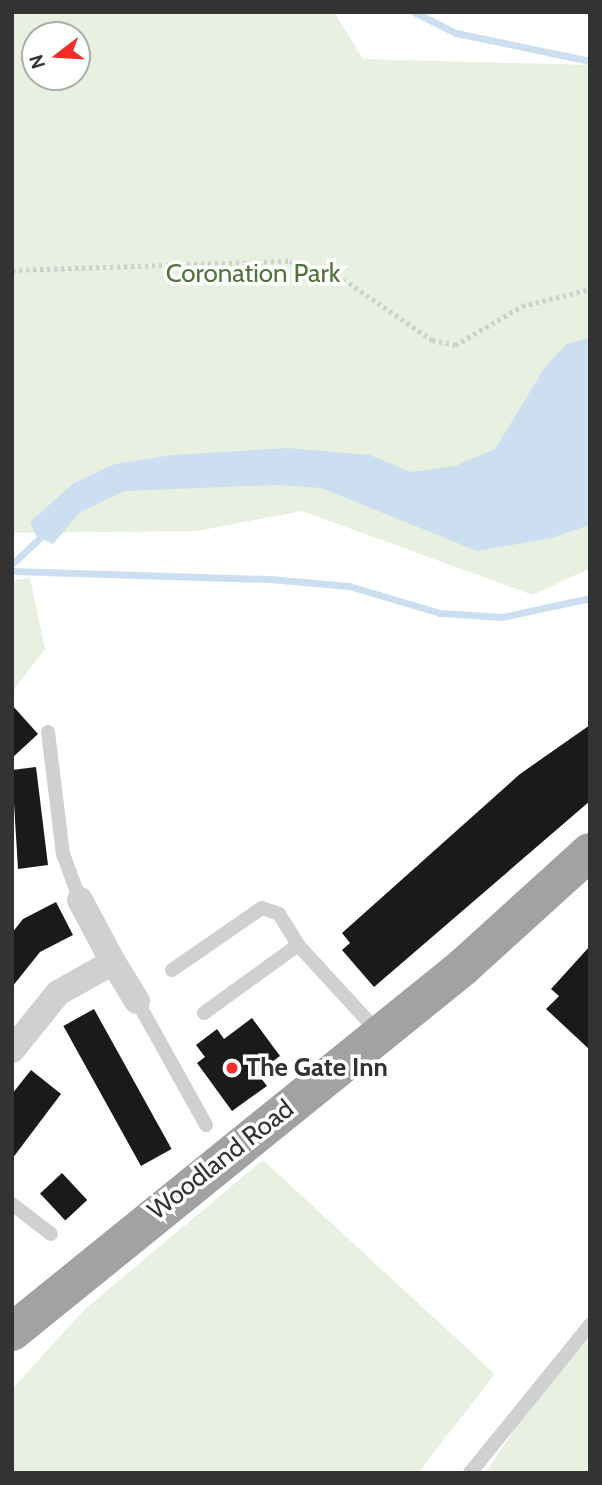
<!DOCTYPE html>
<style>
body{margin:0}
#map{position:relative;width:602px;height:1485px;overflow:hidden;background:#fff;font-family:Cabin,sans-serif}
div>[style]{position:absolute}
.green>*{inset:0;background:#e8f0e1}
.water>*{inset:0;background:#ccdff1}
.stream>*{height:7px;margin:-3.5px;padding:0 3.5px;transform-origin:3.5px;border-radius:3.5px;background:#ccdff1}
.building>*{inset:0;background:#1a1a1a;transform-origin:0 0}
.path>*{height:4.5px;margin-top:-2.25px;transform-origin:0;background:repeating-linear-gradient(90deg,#d0d0d0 0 3.5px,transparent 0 7px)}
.service>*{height:14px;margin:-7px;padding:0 7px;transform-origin:7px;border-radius:7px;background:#d0d0d0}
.minor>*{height:26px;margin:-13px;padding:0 13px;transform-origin:13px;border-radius:13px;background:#d0d0d0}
.trunk>*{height:38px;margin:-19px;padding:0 19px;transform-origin:19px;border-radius:19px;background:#a2a2a2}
.dots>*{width:19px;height:19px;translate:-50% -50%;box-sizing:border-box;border:4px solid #fff;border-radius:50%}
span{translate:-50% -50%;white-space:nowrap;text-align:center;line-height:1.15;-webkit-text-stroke:7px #fff;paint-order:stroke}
.park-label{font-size:26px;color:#51743b}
.poi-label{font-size:26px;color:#333;font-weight:700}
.left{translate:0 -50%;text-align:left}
.street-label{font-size:26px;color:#333}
.frame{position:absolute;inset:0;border:14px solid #333;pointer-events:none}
.north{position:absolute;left:21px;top:21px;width:70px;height:70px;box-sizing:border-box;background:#fff;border:2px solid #adadad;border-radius:50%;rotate:253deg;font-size:19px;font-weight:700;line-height:28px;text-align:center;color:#333}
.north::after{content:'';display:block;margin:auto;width:24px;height:32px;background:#f52c2a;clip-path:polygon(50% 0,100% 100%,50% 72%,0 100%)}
</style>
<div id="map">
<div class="green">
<i style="clip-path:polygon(evenodd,12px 12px,334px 12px,363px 59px,590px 65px,590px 568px,533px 595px,302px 511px,197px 531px,12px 533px,12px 12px,35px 35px,77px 35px,77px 77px,35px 77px,35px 35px)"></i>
<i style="clip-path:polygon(30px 578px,45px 649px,12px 692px,12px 580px)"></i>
<i style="clip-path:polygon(263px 1160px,495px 1374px,418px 1473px,12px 1473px,12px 1389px,85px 1309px)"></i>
<i style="clip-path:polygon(590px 1337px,590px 1473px,485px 1473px,526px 1413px)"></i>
</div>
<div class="water">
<i style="clip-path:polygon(590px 338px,590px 525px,552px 538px,477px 551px,321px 488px,278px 485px,124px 491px,79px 513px,53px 544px,36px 536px,30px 522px,74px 483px,115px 464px,172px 455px,288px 448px,370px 455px,411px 472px,455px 466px,495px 449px,545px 367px,567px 344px)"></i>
</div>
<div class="stream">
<i style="left:414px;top:12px;width:47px;rotate:26.6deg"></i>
<i style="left:456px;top:33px;width:137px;rotate:11.8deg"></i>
<i style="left:12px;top:564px;width:37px;rotate:-43deg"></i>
<i style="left:12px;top:571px;width:257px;rotate:1.8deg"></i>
<i style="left:269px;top:579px;width:80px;rotate:5deg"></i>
<i style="left:349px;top:586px;width:95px;rotate:16.5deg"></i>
<i style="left:440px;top:613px;width:62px;rotate:3.7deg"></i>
<i style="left:502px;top:617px;width:90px;rotate:-12.2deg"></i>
</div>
<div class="building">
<i style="clip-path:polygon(12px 705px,38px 734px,12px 758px)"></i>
<i style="clip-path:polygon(590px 725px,590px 801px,374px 987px,342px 950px,350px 943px,342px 933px,520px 774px)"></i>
<i style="clip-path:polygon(36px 767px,48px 865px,18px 869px,12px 770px)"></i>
<i style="clip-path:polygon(56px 902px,73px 935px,40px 952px,12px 987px,12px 933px,23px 919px)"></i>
<i style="clip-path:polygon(590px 946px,590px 1050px,546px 1009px,559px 996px,551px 989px)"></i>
<i style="left:94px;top:1009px;width:160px;height:35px;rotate:61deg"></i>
<i style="clip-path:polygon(252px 1018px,280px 1056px,257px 1073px,267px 1086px,232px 1111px,197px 1063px,205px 1057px,196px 1045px,217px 1029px,224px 1039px)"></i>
<i style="clip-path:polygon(31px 1070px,61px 1094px,12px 1159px,12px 1094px)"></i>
<i style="left:62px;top:1173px;width:37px;height:30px;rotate:47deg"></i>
</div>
<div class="path">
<i style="left:12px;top:270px;width:278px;rotate:-1.9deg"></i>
<i style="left:290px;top:261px;width:63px;rotate:20.4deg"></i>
<i style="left:349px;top:283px;width:101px;rotate:34.5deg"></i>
<i style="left:432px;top:340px;width:24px;rotate:12deg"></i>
<i style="left:455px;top:345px;width:78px;rotate:-30.2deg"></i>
<i style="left:522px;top:306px;width:70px;rotate:-14deg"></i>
</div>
<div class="service">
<i style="left:48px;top:732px;width:123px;rotate:83deg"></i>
<i style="left:63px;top:854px;width:49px;rotate:69.7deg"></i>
<i style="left:172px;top:970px;width:109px;rotate:-34.6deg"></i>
<i style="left:262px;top:908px;width:18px;rotate:19deg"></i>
<i style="left:279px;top:914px;width:36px;rotate:58deg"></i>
<i style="left:137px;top:1001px;width:142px;rotate:60.9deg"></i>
<i style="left:204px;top:1013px;width:116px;rotate:-35.9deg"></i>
<i style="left:298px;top:945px;width:118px;rotate:47.4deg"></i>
<i style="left:12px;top:1204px;width:49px;rotate:37.6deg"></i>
<i style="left:470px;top:1473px;width:191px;rotate:-51deg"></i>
</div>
<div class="minor">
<i style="left:80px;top:900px;width:70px;rotate:62deg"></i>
<i style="left:12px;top:1050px;width:73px;rotate:-51.1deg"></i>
<i style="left:58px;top:993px;width:63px;rotate:-29.4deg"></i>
<i style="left:113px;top:962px;width:46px;rotate:58.4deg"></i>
</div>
<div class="trunk">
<i style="left:12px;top:1332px;width:580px;rotate:-38.98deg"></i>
<i style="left:463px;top:967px;width:171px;rotate:-42.2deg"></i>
</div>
<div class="dots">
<i style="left:232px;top:1068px;background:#f52c2a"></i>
</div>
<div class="park-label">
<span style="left:253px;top:274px">Coronation Park</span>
</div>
<div class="poi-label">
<span class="left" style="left:246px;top:1068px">The Gate Inn</span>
</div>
<div class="street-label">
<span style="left:221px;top:1160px;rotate:-38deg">Woodland Road</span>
</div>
<div class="frame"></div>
<div class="north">N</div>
</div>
